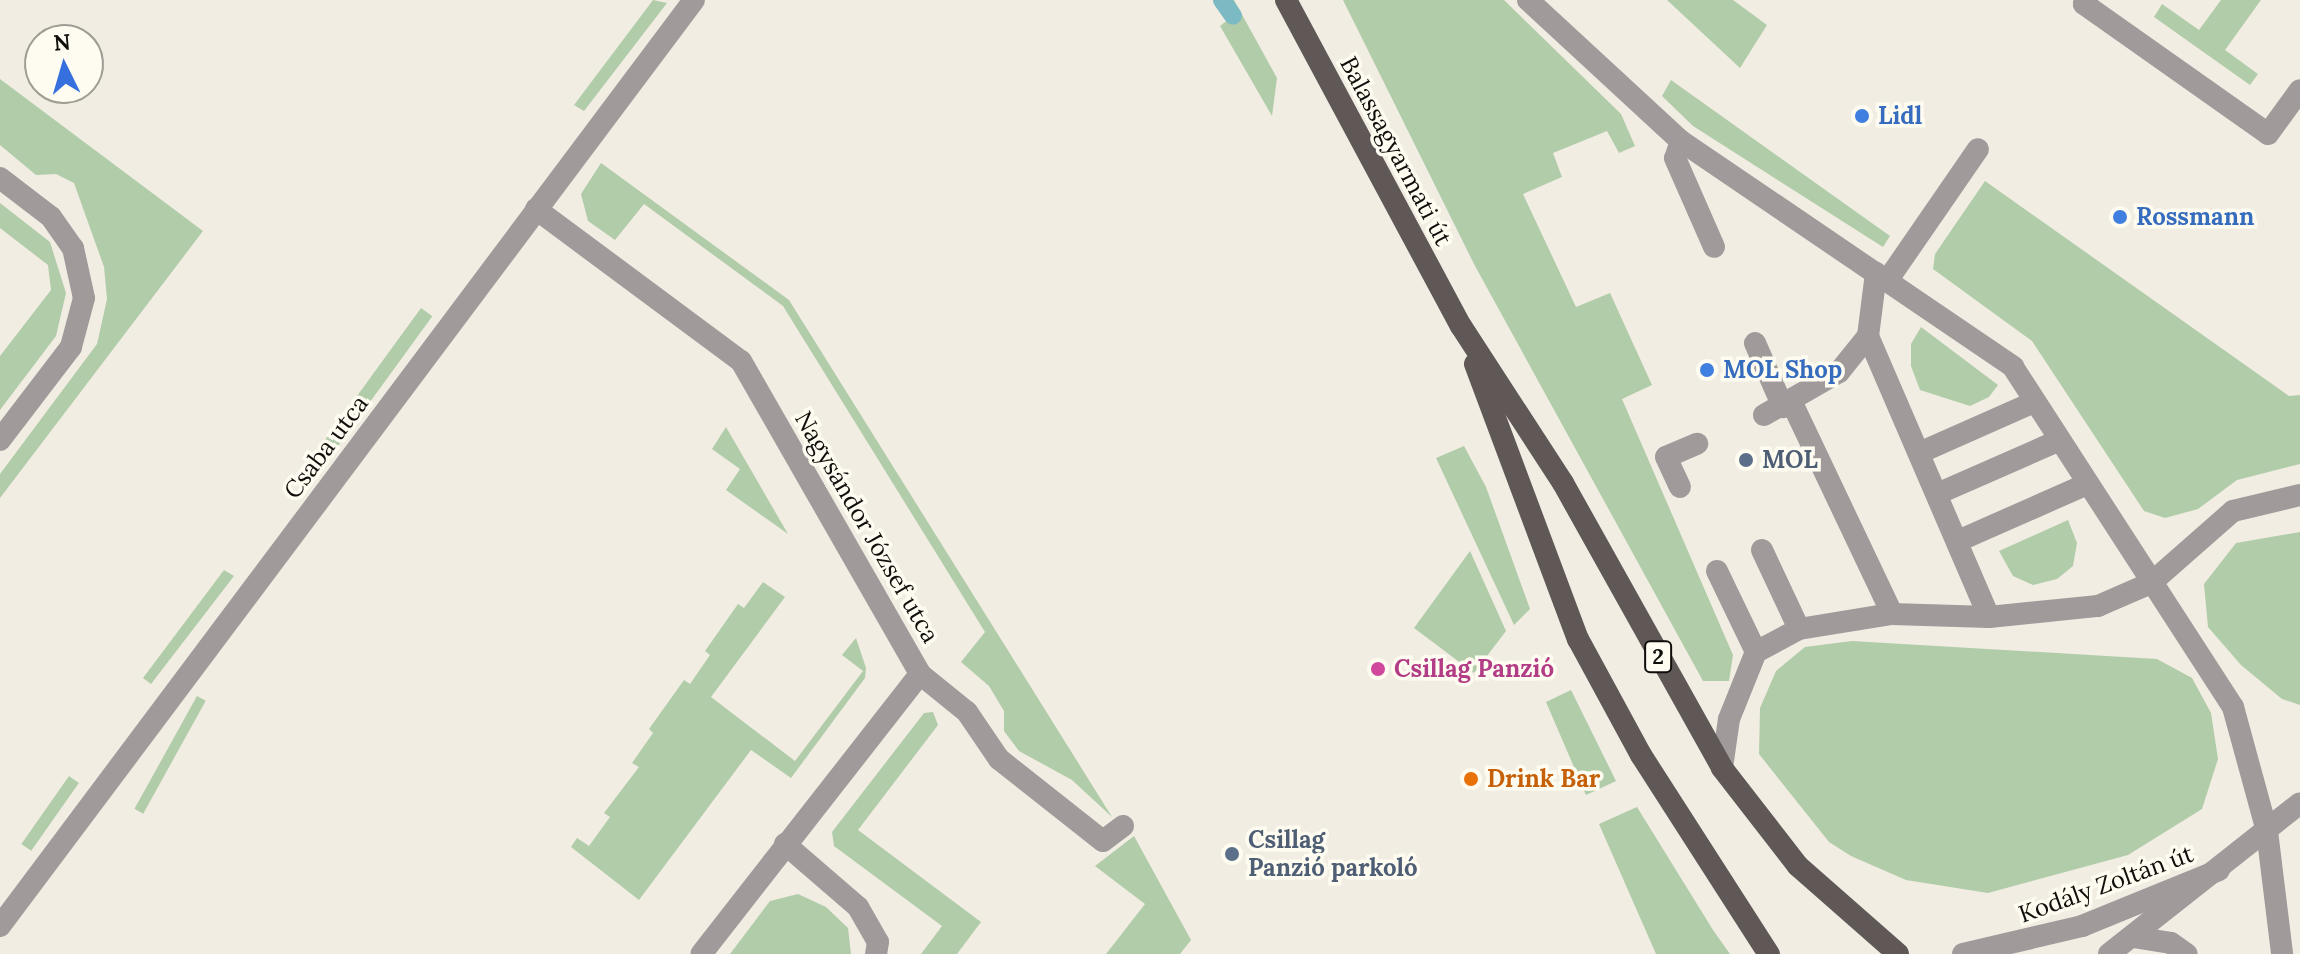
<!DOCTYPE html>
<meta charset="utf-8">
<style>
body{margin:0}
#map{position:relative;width:2300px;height:954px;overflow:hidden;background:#f1ede3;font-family:Lora,serif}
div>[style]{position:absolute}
.green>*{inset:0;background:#b1cca8;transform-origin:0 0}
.stream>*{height:18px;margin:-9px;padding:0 9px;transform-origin:9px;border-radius:9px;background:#7bb9c3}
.service>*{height:22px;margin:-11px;padding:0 11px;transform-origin:11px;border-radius:11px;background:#a09a9b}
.minor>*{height:22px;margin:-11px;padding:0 11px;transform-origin:11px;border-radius:11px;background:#a09a9b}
.primary>*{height:22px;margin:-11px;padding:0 11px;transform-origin:11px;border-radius:11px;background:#605757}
.dots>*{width:22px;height:22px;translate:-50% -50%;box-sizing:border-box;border:4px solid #fefbf0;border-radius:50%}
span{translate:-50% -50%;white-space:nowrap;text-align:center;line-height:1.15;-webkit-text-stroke:7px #fefbf0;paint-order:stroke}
.shield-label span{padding:2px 6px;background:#fefbf0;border:2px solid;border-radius:6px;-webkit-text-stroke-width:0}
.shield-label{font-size:22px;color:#0f0e0b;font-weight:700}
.shop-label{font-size:24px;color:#366cbe;font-weight:700}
.left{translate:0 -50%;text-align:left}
.street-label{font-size:24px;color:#0f0e0b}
.service-label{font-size:24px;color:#4e5e75;font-weight:700}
.hotel-label{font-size:24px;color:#b23c85;font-weight:700}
.food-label{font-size:24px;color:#c56008;font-weight:700}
.north{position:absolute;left:24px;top:24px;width:80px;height:80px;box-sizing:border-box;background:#fefbf0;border:2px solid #9e9c94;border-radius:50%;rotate:355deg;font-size:22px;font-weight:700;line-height:32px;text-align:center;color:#0f0e0b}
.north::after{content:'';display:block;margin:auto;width:28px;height:36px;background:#3670df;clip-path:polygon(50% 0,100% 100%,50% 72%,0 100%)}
</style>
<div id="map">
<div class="green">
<i style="clip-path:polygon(653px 0,667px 3px,584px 111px,574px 105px)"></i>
<i style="clip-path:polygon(1222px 0,1234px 0,1277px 78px,1272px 116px,1220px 26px,1233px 16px)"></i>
<i style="clip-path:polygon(1343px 0,1504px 0,1621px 114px,1635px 146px,1619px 153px,1607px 131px,1553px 153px,1562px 177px,1523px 194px,1576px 307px,1610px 293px,1652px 385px,1622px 399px,1733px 655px,1729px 681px,1703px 681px,1475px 266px)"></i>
<i style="clip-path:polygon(1667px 0,1733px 0,1767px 25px,1740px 68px)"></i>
<i style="clip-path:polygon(2221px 0,2261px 0,2225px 50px,2258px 74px,2250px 85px,2154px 17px,2162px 4px,2199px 30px)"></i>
<i style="clip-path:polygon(0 79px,203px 231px,0 498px,0 474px,97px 344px,107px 299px,104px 267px,74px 183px,56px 174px,36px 175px,0 145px)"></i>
<i style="clip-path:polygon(1671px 80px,1890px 236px,1883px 247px,1693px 126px,1662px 96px)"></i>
<i style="clip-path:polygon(601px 163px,789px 300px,1112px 817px,1072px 780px,1019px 751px,1004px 731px,1004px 711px,989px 686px,961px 662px,985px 632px,783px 306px,644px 204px,615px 240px,588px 221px,581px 194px)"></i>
<i style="clip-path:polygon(1985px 181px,2289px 396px,2300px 395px,2300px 464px,2237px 480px,2198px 509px,2165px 518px,2144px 511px,2032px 341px,1933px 269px,1935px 254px)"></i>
<i style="clip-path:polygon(0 203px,50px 242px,66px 293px,56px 336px,0 410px,0 356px,51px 290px,48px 265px,0 228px)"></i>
<i style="left:421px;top:308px;width:14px;height:163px;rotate:36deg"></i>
<i style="clip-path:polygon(1921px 327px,1998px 385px,1989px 397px,1970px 406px,1920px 390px,1911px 366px,1911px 344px)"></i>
<i style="clip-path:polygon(726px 427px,788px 534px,726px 490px,740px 469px,712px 449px)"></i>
<i style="clip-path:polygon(1464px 446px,1486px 487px,1530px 609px,1514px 625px,1436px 458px)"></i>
<i style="clip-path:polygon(2068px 520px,2077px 543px,2073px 566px,2057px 579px,2033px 585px,2013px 576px,1999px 551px)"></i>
<i style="clip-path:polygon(2300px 532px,2300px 705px,2282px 699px,2241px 665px,2208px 627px,2204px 584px,2236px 543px)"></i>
<i style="clip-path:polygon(1470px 551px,1506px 631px,1474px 673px,1414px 628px)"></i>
<i style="clip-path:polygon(224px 570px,234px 576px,151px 684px,143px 678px)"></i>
<i style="clip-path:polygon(763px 582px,785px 597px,711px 697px,795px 761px,863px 671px,842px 655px,856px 638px,866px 668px,865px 678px,791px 778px,751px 750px,639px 900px,571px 847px,577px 838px,589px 846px,610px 817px,604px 813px,639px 767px,632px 763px,653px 733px,649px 729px,684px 680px,690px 684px,710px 655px,705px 651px,738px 604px,744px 608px)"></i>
<i style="clip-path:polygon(1852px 641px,2157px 659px,2192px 678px,2211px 713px,2218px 759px,2202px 809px,2128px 855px,1988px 893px,1906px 880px,1851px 856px,1829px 842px,1759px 754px,1760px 708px,1776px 671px,1805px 647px)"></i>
<i style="clip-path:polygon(1571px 690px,1616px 781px,1586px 795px,1546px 702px)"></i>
<i style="left:197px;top:696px;width:10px;height:129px;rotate:29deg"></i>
<i style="clip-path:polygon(933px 712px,938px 725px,858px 830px,981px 922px,957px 954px,921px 954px,942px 926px,834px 846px,832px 832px,924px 713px)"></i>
<i style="left:69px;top:776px;width:12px;height:83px;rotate:35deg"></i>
<i style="clip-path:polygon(1637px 807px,1713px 930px,1730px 954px,1656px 954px,1599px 824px)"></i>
<i style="clip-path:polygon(1134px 836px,1191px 940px,1180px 954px,1106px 954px,1145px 904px,1095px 866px)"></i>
<i style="clip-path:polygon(798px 894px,826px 907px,848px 928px,851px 954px,730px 954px,770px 901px)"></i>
</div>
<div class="stream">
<i style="left:1222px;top:0;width:19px;rotate:55deg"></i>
</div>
<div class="service">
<i style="left:2087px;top:0;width:5px;rotate:127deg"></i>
<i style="left:2084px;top:4px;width:225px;rotate:35.2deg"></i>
<i style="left:2268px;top:134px;width:54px;rotate:-54deg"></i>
<i style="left:1681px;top:141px;width:18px;rotate:109deg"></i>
<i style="left:1675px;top:158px;width:97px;rotate:66.3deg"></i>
<i style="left:1876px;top:273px;width:64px;rotate:97.2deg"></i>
<i style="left:1868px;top:336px;width:306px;rotate:66.7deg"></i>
<i style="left:1887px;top:281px;width:160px;rotate:-55.4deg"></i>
<i style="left:1755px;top:343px;width:70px;rotate:66.4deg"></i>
<i style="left:1792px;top:403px;width:233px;rotate:64.6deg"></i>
<i style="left:1764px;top:415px;width:86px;rotate:-29.8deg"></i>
<i style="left:1839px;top:372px;width:46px;rotate:-51.1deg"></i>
<i style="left:1919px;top:453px;width:126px;rotate:-23.9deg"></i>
<i style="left:1680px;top:487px;width:33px;rotate:-115deg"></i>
<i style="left:1666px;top:457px;width:34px;rotate:-23deg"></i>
<i style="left:1937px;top:494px;width:132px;rotate:-23.7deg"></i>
<i style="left:1958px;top:541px;width:139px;rotate:-23.8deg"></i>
<i style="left:1762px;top:550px;width:87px;rotate:64.9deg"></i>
<i style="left:1717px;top:571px;width:90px;rotate:64.3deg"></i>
<i style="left:920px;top:674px;width:60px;rotate:39deg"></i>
<i style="left:967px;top:712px;width:57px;rotate:55.8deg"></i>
<i style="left:999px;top:759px;width:132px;rotate:38.3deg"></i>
<i style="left:1103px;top:841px;width:25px;rotate:-37deg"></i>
<i style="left:1722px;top:768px;width:49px;rotate:-81.9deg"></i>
<i style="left:1729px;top:719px;width:72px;rotate:-68.1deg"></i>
<i style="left:1756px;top:652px;width:49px;rotate:-28.1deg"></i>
<i style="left:1799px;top:629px;width:94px;rotate:-9.2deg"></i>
<i style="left:1892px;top:614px;width:97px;rotate:1.8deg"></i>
<i style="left:1989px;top:617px;width:110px;rotate:-5.8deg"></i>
<i style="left:2098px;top:606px;width:58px;rotate:-23.5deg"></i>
<i style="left:2151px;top:583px;width:109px;rotate:-41.3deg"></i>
<i style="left:2233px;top:511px;width:69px;rotate:-13.4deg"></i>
<i style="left:785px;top:844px;width:96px;rotate:40.8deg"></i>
<i style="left:858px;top:907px;width:40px;rotate:60.3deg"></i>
<i style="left:878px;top:942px;width:12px;rotate:99deg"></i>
</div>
<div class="minor">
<i style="left:1528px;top:0;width:208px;rotate:42.7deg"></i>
<i style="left:1681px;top:141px;width:402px;rotate:34.2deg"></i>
<i style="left:2013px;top:367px;width:405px;rotate:57.1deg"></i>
<i style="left:2233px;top:707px;width:129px;rotate:74.7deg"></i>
<i style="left:2267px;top:831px;width:124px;rotate:83deg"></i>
<i style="left:0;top:178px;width:64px;rotate:37.4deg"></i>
<i style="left:51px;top:217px;width:38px;rotate:55deg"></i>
<i style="left:73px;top:248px;width:51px;rotate:77.6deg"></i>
<i style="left:84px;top:298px;width:51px;rotate:104.9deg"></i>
<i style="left:71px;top:347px;width:117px;rotate:127.4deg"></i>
<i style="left:536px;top:209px;width:255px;rotate:36.6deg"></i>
<i style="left:741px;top:361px;width:361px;rotate:60.2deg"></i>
<i style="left:920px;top:674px;width:355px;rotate:128deg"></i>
<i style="left:0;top:926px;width:1157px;rotate:-53.15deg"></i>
<i style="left:2133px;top:937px;width:38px;rotate:9deg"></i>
<i style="left:2171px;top:943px;width:19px;rotate:35deg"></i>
<i style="left:1963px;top:954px;width:122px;rotate:-13.2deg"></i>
<i style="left:2082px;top:926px;width:148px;rotate:-22.2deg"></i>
<i style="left:2109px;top:954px;width:243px;rotate:-38.3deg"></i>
</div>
<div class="primary">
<i style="left:1286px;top:0;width:370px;rotate:61.8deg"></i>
<i style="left:1461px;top:326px;width:187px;rotate:57deg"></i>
<i style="left:1563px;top:483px;width:326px;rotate:60.8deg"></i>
<i style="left:1722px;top:768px;width:124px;rotate:52.2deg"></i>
<i style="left:1798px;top:866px;width:133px;rotate:41.3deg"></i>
<i style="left:1475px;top:364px;width:294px;rotate:69.5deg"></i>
<i style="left:1578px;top:639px;width:132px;rotate:61.5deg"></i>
<i style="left:1641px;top:755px;width:237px;rotate:57.3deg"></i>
</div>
<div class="dots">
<i style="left:1862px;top:116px;background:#3f7fe0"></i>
<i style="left:2120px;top:217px;background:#3f7fe0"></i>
<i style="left:1707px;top:370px;background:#3f7fe0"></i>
<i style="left:1746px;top:460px;background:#5c6f8a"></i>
<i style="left:1378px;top:669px;background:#d1479c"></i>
<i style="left:1471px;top:779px;background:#e8710a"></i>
<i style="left:1232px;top:854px;background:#5c6f8a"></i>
</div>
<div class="shield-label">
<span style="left:1658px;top:657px">2</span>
</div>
<div class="shop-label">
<span class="left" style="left:1878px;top:116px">Lidl</span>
<span class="left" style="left:2136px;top:217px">Rossmann</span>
<span class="left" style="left:1723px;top:370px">MOL Shop</span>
</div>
<div class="street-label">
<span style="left:1396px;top:151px;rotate:62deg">Balassagyarmati út</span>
<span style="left:326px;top:447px;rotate:-53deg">Csaba utca</span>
<span style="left:867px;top:527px;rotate:60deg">Nagysándor József utca</span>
<span style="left:2106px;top:884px;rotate:-20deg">Kodály Zoltán út</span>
</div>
<div class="service-label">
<span class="left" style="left:1762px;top:460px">MOL</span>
<span class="left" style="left:1248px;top:854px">Csillag<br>Panzió parkoló</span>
</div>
<div class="hotel-label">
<span class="left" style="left:1394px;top:669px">Csillag Panzió</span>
</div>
<div class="food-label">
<span class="left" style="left:1487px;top:779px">Drink Bar</span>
</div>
<div class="north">N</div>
</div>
